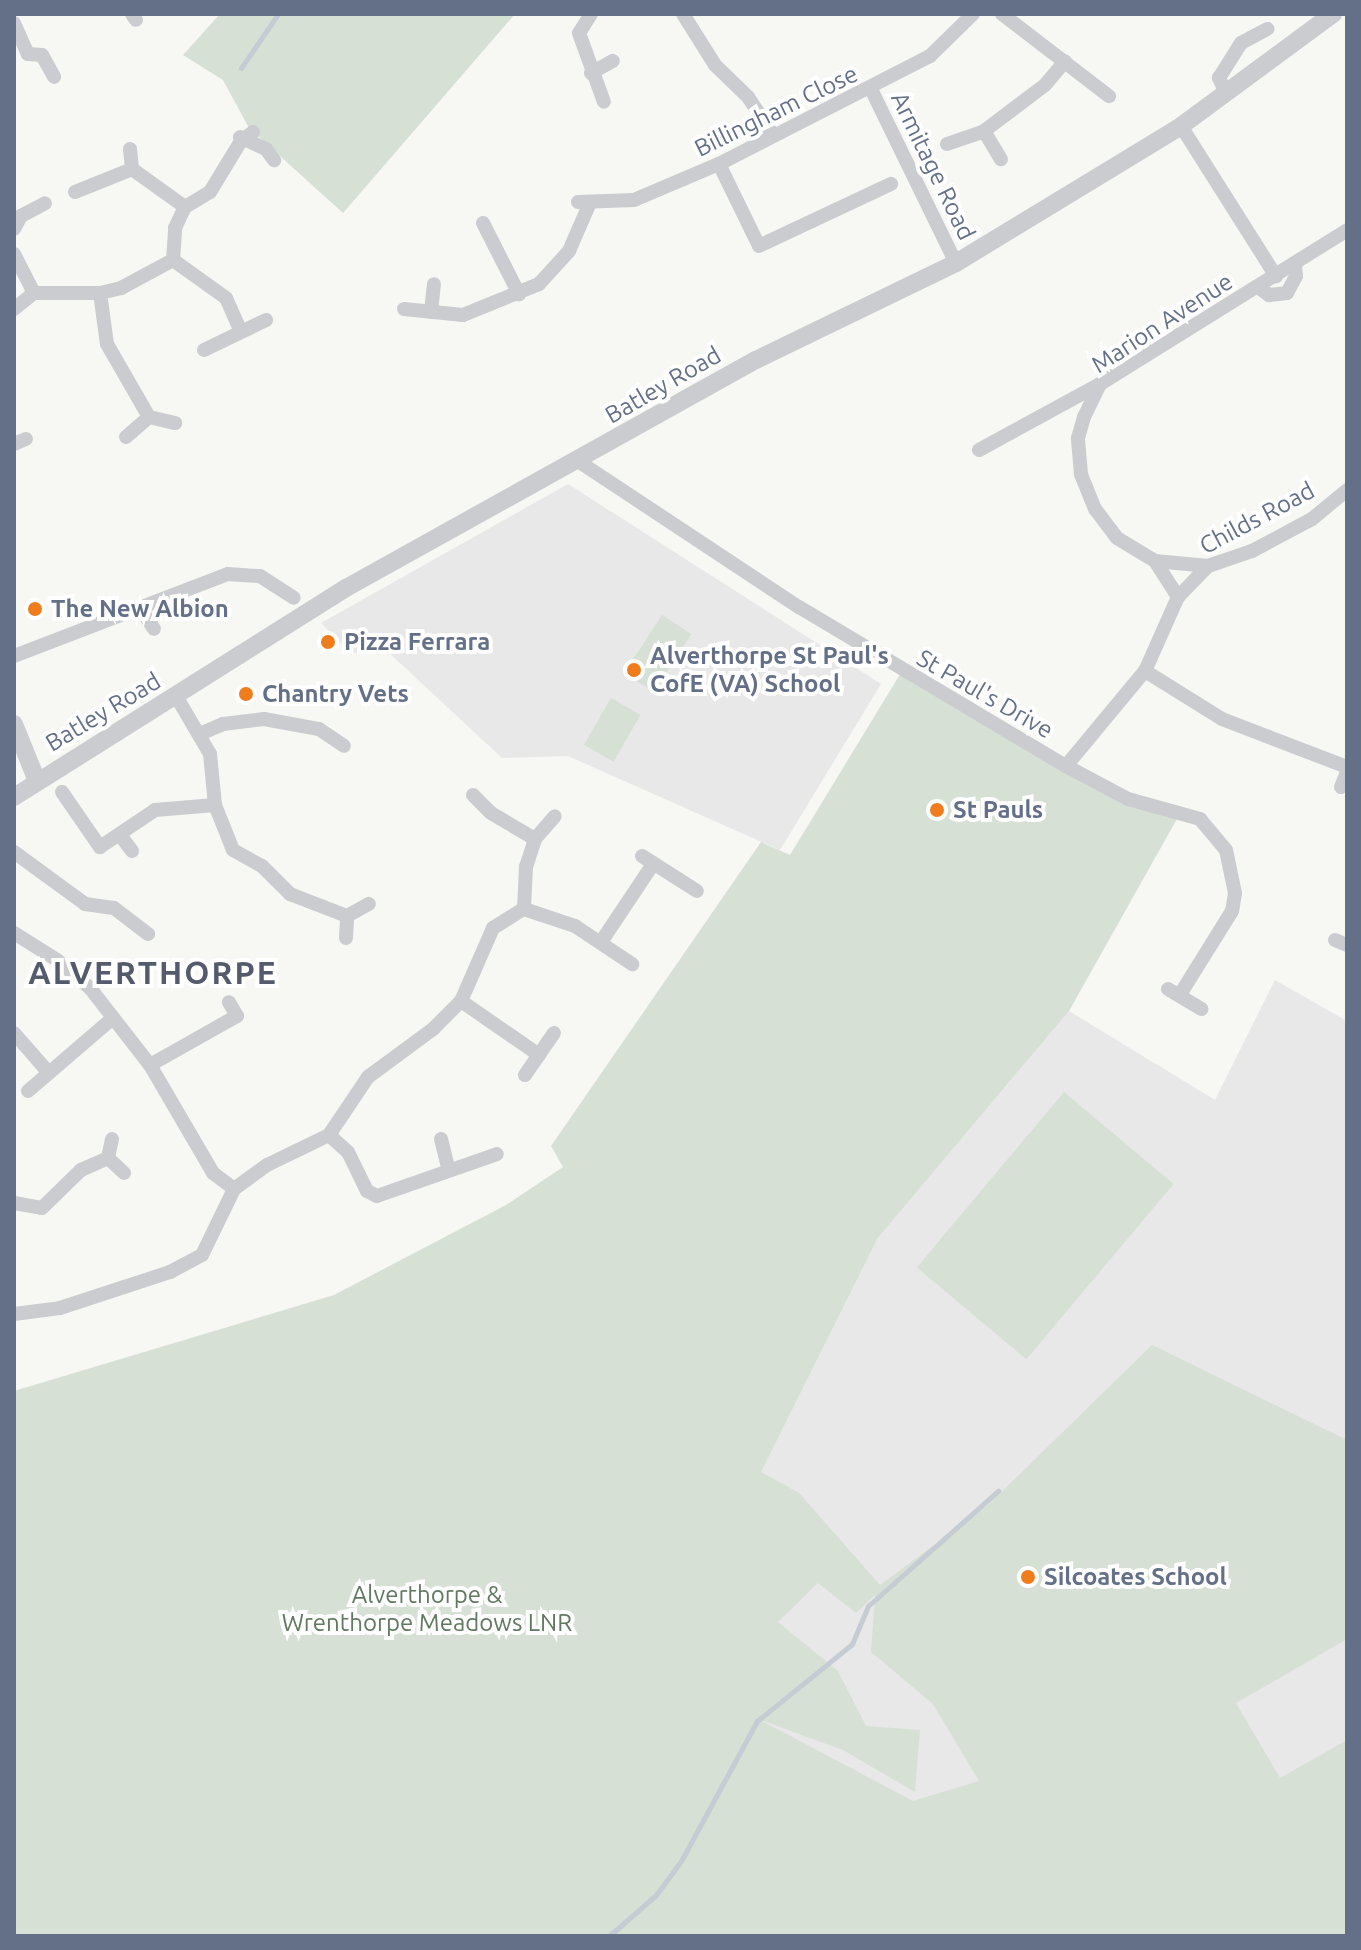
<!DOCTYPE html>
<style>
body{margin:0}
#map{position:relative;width:1361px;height:1950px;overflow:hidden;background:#f7f7f4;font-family:Ubuntu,sans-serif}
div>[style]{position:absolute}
.built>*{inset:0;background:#e7e8e7}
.green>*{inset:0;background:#d6e0d5;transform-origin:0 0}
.stream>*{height:5px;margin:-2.5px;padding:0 2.5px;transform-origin:2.5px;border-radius:2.5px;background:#c5ccd3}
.minor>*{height:14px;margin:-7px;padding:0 7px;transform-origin:7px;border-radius:7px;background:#caccd0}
.tertiary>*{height:18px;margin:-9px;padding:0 9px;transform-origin:9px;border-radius:9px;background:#caccd0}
.dots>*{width:22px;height:22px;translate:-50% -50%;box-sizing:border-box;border:4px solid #fff;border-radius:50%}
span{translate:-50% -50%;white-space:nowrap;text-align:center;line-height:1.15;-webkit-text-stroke:8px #fff;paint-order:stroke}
.street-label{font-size:24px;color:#647087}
.poi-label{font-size:24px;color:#647087;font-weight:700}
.left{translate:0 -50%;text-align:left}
.park-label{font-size:24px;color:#607960}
.district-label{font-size:32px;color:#535b6c;font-weight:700;letter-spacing:2px}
.frame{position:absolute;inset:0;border:16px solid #647087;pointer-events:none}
</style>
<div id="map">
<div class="built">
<i style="clip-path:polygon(568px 484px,881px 684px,780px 850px,568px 756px,502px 758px,387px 651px,351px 653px,321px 623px)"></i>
<i style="clip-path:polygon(1275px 980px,1347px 1021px,1347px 1936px,865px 1936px,706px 1699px,714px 1455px,876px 1240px,1069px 1011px,1215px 1100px)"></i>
</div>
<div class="green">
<i style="clip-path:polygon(220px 14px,515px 14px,343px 213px,249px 128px,223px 80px,183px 55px)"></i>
<i style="left:662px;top:615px;width:35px;height:69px;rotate:33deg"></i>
<i style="clip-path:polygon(evenodd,902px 671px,1098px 785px,1182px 810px,1069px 1011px,877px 1239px,761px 1472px,799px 1493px,880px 1585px,988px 1505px,1152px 1345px,1347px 1440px,1347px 1639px,1236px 1703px,1280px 1778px,1347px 1740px,1347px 1936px,14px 1936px,14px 1391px,334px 1295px,506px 1205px,563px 1167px,551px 1146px,761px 842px,790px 855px,902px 671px,818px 1583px,856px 1613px,875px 1595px,871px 1652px,933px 1704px,979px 1781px,913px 1801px,758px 1719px,843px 1750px,915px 1792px,920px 1730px,866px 1726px,838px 1671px,778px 1622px,818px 1583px)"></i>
<i style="left:611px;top:698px;width:34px;height:54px;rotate:30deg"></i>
<i style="left:1064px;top:1092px;width:143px;height:229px;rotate:40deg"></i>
</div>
<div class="stream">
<i style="left:241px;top:68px;width:65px;rotate:-55.6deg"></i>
<i style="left:609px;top:1936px;width:62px;rotate:-41.1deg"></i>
<i style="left:656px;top:1895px;width:42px;rotate:-53.7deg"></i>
<i style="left:681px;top:1861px;width:159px;rotate:-61.5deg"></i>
<i style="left:757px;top:1721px;width:122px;rotate:-39deg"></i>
<i style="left:852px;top:1644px;width:41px;rotate:-67.2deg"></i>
<i style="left:868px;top:1606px;width:174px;rotate:-41.5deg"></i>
</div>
<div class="minor">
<i style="left:132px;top:14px;width:7px;rotate:56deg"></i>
<i style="left:591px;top:14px;width:22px;rotate:122deg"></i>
<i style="left:579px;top:33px;width:73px;rotate:70.1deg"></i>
<i style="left:683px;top:14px;width:60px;rotate:57.9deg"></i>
<i style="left:715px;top:65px;width:46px;rotate:44.1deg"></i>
<i style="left:748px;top:97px;width:45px;rotate:56.7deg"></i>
<i style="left:1002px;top:14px;width:135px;rotate:37.5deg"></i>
<i style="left:14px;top:23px;width:34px;rotate:66deg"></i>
<i style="left:28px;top:54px;width:14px;rotate:4deg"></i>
<i style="left:42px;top:55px;width:25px;rotate:61deg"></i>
<i style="left:591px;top:73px;width:25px;rotate:-29deg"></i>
<i style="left:871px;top:89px;width:194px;rotate:64deg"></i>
<i style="left:1226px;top:93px;width:17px;rotate:-115deg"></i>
<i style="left:1219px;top:78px;width:41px;rotate:-57.8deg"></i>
<i style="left:1241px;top:43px;width:30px;rotate:-28deg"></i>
<i style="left:1181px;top:126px;width:178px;rotate:57.7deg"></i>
<i style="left:984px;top:131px;width:33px;rotate:59deg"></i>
<i style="left:240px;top:137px;width:29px;rotate:25deg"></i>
<i style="left:266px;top:149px;width:14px;rotate:54deg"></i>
<i style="left:947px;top:144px;width:39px;rotate:-19deg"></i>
<i style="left:984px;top:131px;width:76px;rotate:-37deg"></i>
<i style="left:1045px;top:85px;width:31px;rotate:-50deg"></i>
<i style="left:130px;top:149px;width:20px;rotate:84deg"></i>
<i style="left:719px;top:164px;width:91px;rotate:64deg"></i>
<i style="left:759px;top:246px;width:146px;rotate:-25.2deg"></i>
<i style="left:75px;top:192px;width:61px;rotate:-22deg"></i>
<i style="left:132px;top:169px;width:65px;rotate:35.6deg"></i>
<i style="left:578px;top:202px;width:56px;rotate:-2deg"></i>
<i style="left:634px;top:200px;width:92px;rotate:-23deg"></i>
<i style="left:719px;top:164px;width:237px;rotate:-27.1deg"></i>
<i style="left:930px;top:56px;width:60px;rotate:-44.3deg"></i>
<i style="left:483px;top:223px;width:80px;rotate:63.1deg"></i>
<i style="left:14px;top:229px;width:15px;rotate:-62deg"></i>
<i style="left:21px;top:216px;width:27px;rotate:-28deg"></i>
<i style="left:14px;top:254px;width:44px;rotate:62.9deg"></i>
<i style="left:173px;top:260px;width:65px;rotate:35.6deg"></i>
<i style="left:226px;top:298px;width:34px;rotate:66deg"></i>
<i style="left:1258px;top:287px;width:14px;rotate:36deg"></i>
<i style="left:1269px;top:295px;width:18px;rotate:-6deg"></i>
<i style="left:1287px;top:293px;width:19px;rotate:-62deg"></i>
<i style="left:1296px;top:276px;width:12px;rotate:-95deg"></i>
<i style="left:100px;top:293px;width:51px;rotate:82.2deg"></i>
<i style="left:107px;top:344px;width:84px;rotate:60.1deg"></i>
<i style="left:14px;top:309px;width:26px;rotate:-39deg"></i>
<i style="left:34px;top:293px;width:66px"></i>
<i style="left:100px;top:293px;width:22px;rotate:-13deg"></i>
<i style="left:121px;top:288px;width:59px;rotate:-28.3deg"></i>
<i style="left:173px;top:260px;width:32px;rotate:-86deg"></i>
<i style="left:175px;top:228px;width:23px;rotate:-65deg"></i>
<i style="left:185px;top:207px;width:29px;rotate:-31deg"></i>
<i style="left:210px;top:192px;width:60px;rotate:-58.7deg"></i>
<i style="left:241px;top:141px;width:15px;rotate:-37deg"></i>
<i style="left:404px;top:309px;width:59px;rotate:5.8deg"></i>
<i style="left:463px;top:315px;width:82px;rotate:-22.2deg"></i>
<i style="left:539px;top:284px;width:45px;rotate:-47.7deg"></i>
<i style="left:569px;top:251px;width:50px;rotate:-66.5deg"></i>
<i style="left:431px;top:312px;width:28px;rotate:-84deg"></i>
<i style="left:204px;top:350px;width:69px;rotate:-25.8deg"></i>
<i style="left:126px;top:437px;width:30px;rotate:-41deg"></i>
<i style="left:149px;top:417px;width:27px;rotate:13deg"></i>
<i style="left:14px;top:444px;width:13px;rotate:-23deg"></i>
<i style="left:979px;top:450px;width:136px;rotate:-28.6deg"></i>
<i style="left:578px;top:461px;width:265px;rotate:33.5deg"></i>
<i style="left:799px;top:607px;width:311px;rotate:30.8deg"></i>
<i style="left:1066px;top:766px;width:124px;rotate:-50.3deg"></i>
<i style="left:1145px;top:671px;width:81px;rotate:-66deg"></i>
<i style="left:1178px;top:597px;width:43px;rotate:-45.9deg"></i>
<i style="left:1208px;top:566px;width:46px;rotate:-18.8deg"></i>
<i style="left:1252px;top:551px;width:68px;rotate:-28.1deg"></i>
<i style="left:1312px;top:519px;width:45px;rotate:-39.6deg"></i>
<i style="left:1155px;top:561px;width:43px;rotate:57.4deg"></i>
<i style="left:1208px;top:566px;width:53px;rotate:-174.6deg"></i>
<i style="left:1155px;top:561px;width:44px;rotate:-148.8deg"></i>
<i style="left:1117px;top:538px;width:36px;rotate:-127deg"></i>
<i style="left:1095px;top:509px;width:38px;rotate:-112deg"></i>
<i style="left:1081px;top:474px;width:36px;rotate:-95deg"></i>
<i style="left:1078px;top:438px;width:22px;rotate:-74deg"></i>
<i style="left:1084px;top:417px;width:37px;rotate:-64deg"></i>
<i style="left:1100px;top:384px;width:291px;rotate:-31.9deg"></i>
<i style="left:140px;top:608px;width:25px;rotate:56deg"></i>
<i style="left:14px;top:656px;width:229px;rotate:-21deg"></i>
<i style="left:228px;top:574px;width:32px;rotate:4deg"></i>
<i style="left:260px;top:576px;width:40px;rotate:32.9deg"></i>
<i style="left:1145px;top:671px;width:91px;rotate:31.9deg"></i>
<i style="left:1222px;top:719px;width:134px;rotate:21deg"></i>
<i style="left:176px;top:696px;width:67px;rotate:59.6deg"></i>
<i style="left:210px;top:754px;width:51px;rotate:84.4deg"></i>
<i style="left:215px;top:805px;width:48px;rotate:68.2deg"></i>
<i style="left:233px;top:850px;width:33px;rotate:29deg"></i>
<i style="left:262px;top:866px;width:40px;rotate:45deg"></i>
<i style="left:290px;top:894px;width:61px;rotate:21.1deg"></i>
<i style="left:202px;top:733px;width:23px;rotate:-23deg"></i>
<i style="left:223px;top:724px;width:41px;rotate:-7deg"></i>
<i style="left:264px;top:719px;width:56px;rotate:10.3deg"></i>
<i style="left:319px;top:729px;width:30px;rotate:34deg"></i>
<i style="left:1066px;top:766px;width:70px;rotate:28deg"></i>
<i style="left:1128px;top:799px;width:75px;rotate:15.5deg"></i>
<i style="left:1200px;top:819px;width:40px;rotate:50deg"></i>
<i style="left:1226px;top:850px;width:44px;rotate:78.2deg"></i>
<i style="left:1235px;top:893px;width:18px;rotate:99deg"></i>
<i style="left:1232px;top:911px;width:97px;rotate:121.9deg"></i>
<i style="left:1341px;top:787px;width:16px;rotate:-68deg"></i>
<i style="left:62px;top:792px;width:67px;rotate:55.4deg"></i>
<i style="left:100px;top:847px;width:66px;rotate:-33.9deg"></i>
<i style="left:155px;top:810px;width:60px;rotate:-4.8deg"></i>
<i style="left:473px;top:795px;width:25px;rotate:45deg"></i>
<i style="left:491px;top:813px;width:51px;rotate:30.6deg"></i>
<i style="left:120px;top:835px;width:20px;rotate:53deg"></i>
<i style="left:14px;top:852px;width:88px;rotate:36.2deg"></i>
<i style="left:85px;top:904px;width:29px;rotate:8deg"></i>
<i style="left:114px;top:908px;width:43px;rotate:37.4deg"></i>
<i style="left:642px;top:856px;width:65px;rotate:32.5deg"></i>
<i style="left:524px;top:909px;width:54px;rotate:18.4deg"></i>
<i style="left:575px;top:926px;width:69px;rotate:33.7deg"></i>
<i style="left:14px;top:933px;width:51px;rotate:32.1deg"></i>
<i style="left:57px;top:960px;width:43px;rotate:40.3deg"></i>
<i style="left:90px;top:988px;width:98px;rotate:52.1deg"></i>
<i style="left:150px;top:1065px;width:125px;rotate:59.7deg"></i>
<i style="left:213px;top:1173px;width:26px;rotate:37deg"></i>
<i style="left:346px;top:938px;width:22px;rotate:-87deg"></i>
<i style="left:347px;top:916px;width:25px;rotate:-29deg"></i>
<i style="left:1335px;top:940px;width:13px;rotate:23deg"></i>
<i style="left:601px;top:942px;width:94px;rotate:-56.3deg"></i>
<i style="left:1168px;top:989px;width:39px;rotate:31deg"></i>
<i style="left:461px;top:1001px;width:95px;rotate:34.7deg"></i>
<i style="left:14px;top:1033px;width:53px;rotate:48.8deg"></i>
<i style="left:150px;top:1065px;width:100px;rotate:-29.4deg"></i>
<i style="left:237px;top:1016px;width:16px;rotate:-120deg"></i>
<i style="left:525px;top:1075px;width:51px;rotate:-55.4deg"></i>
<i style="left:28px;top:1091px;width:112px;rotate:-40.7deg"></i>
<i style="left:329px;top:1135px;width:25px;rotate:42deg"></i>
<i style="left:348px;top:1152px;width:43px;rotate:64deg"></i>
<i style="left:367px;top:1191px;width:11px;rotate:27deg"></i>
<i style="left:377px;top:1196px;width:127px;rotate:-19.3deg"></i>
<i style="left:112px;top:1139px;width:19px;rotate:102deg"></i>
<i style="left:108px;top:1158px;width:22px;rotate:43deg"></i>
<i style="left:441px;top:1139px;width:32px;rotate:76deg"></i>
<i style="left:14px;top:1203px;width:28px;rotate:10deg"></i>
<i style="left:42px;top:1208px;width:54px;rotate:-44.3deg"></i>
<i style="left:81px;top:1170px;width:30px;rotate:-24deg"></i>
<i style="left:14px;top:1314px;width:46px;rotate:-7.4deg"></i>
<i style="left:60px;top:1308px;width:116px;rotate:-18.1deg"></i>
<i style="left:170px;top:1272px;width:36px;rotate:-28deg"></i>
<i style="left:202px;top:1255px;width:73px;rotate:-64.1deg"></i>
<i style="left:234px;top:1189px;width:41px;rotate:-36deg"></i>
<i style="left:267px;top:1165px;width:69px;rotate:-25.8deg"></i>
<i style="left:329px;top:1135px;width:70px;rotate:-56.1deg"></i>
<i style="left:368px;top:1077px;width:81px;rotate:-36.4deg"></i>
<i style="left:433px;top:1029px;width:40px;rotate:-45deg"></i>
<i style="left:461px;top:1001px;width:80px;rotate:-66.3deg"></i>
<i style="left:493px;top:928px;width:36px;rotate:-32deg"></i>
<i style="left:524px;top:909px;width:42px;rotate:-87.3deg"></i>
<i style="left:526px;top:867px;width:29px;rotate:-72deg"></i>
<i style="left:535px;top:839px;width:30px;rotate:-49deg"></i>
</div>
<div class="tertiary">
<i style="left:14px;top:724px;width:61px;rotate:68deg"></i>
<i style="left:14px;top:797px;width:392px;rotate:-32.2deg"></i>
<i style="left:346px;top:588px;width:469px;rotate:-29.1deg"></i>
<i style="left:756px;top:360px;width:222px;rotate:-25.9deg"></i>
<i style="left:956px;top:263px;width:263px;rotate:-31.3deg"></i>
<i style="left:1181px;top:126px;width:189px;rotate:-36.4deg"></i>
</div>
<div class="dots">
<i style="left:35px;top:609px;background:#ef7d1d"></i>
<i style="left:328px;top:642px;background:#ef7d1d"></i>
<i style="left:634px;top:670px;background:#ef7d1d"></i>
<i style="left:246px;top:694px;background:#ef7d1d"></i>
<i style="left:937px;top:810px;background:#ef7d1d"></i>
<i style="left:1028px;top:1577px;background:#ef7d1d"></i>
</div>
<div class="street-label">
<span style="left:776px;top:111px;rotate:-26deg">Billingham Close</span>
<span style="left:933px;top:166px;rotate:64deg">Armitage Road</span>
<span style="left:1162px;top:323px;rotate:-33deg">Marion Avenue</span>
<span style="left:663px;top:385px;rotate:-30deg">Batley Road</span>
<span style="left:1257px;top:518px;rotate:-28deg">Childs Road</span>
<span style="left:985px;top:694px;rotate:30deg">St Paul's Drive</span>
<span style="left:103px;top:712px;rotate:-31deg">Batley Road</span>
</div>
<div class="poi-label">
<span class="left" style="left:51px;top:609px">The New Albion</span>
<span class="left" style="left:344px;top:642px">Pizza Ferrara</span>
<span class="left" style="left:650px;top:670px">Alverthorpe St Paul's<br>CofE (VA) School</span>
<span class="left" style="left:262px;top:694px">Chantry Vets</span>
<span class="left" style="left:953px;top:810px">St Pauls</span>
<span class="left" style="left:1044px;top:1577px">Silcoates School</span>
</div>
<div class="park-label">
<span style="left:427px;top:1609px">Alverthorpe &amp;<br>Wrenthorpe Meadows LNR</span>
</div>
<div class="district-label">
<span style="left:153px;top:972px">ALVERTHORPE</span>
</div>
<div class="frame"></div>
</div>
